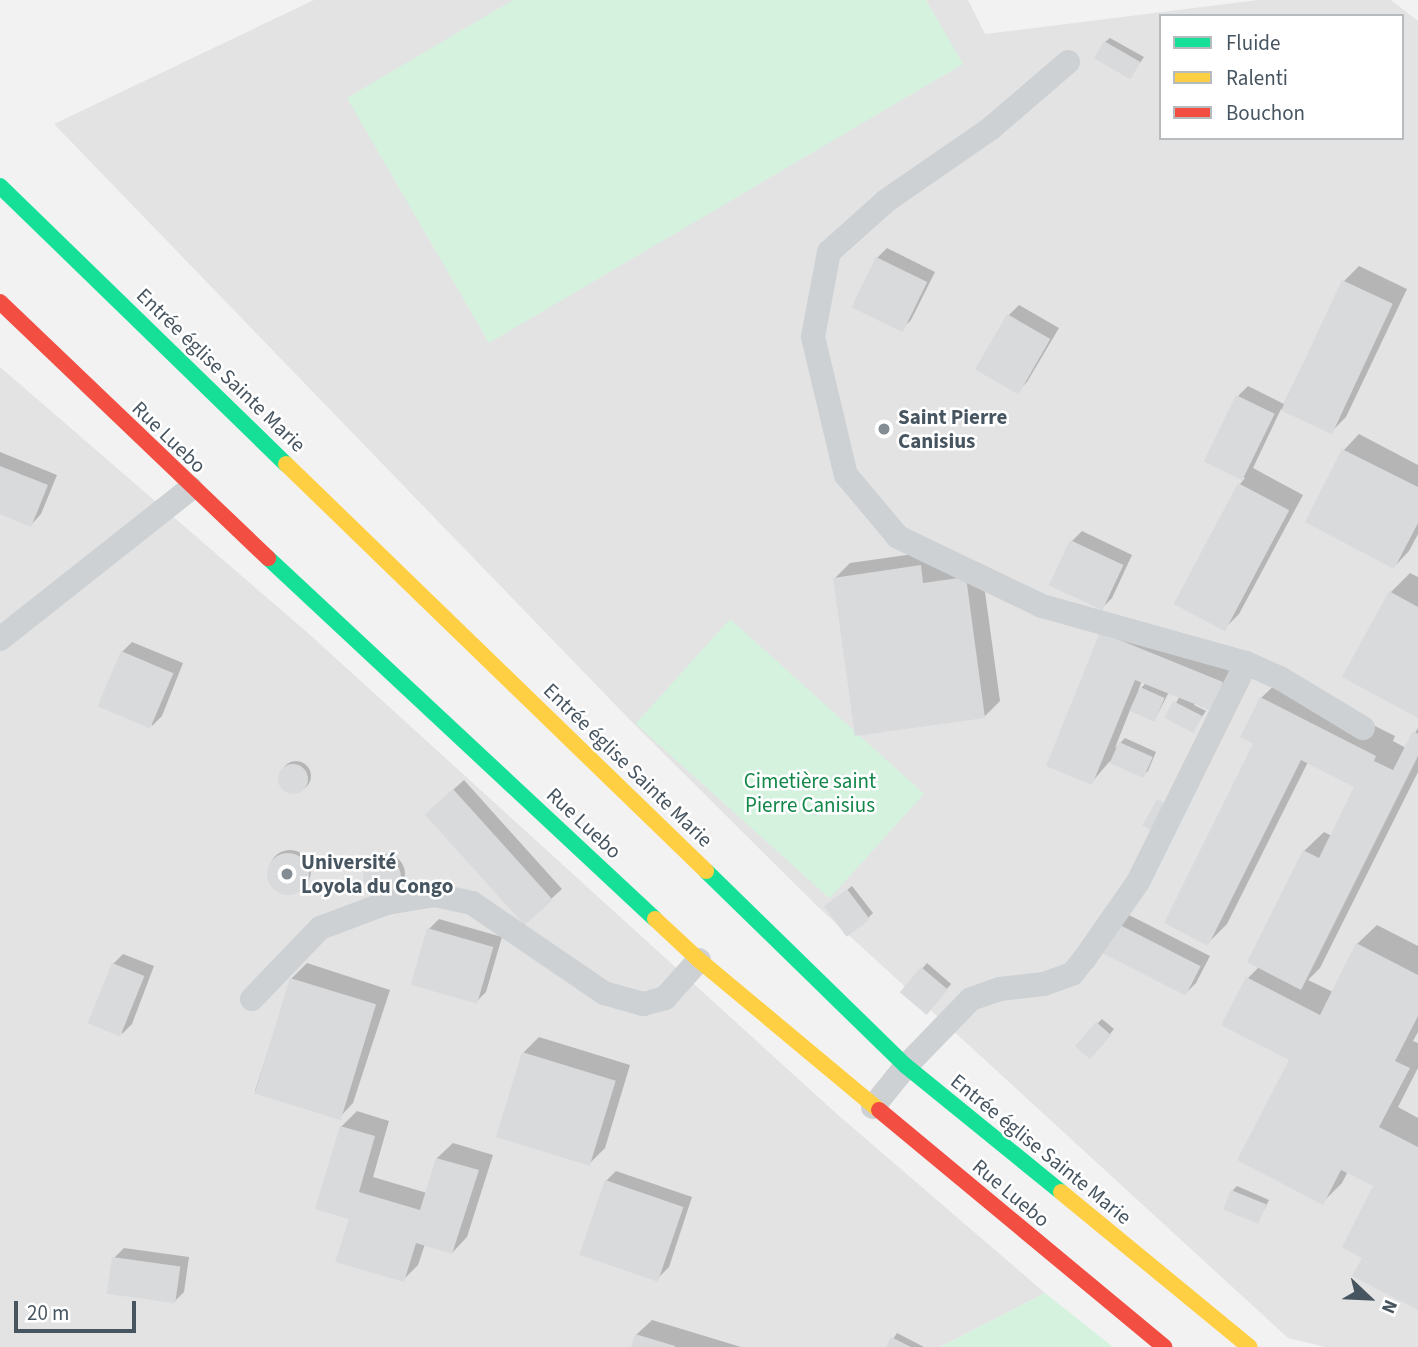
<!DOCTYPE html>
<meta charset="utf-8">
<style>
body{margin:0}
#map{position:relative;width:1418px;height:1347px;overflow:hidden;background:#f2f2f2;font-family:"Source Sans 3",sans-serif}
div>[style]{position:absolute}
.education>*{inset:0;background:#e3e3e4}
.green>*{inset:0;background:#d5f2df;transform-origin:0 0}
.shadow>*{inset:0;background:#0003;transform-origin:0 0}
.round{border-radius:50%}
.building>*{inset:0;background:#d9dadc;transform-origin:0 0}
.lane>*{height:24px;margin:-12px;padding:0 12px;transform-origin:12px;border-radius:12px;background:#cdd1d3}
.fast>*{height:16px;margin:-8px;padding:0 8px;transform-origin:8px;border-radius:8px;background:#16e098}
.slow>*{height:16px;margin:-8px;padding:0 8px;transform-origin:8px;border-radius:8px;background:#ffcf43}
.jam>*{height:16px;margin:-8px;padding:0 8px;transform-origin:8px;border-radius:8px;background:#f24e42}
.dots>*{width:19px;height:19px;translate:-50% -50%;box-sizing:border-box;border:4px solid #fff;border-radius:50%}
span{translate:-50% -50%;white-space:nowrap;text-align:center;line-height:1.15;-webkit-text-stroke:5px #fff;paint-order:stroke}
.street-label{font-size:21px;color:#475560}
.poi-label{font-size:21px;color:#475560;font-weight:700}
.left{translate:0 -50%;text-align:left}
.park-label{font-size:21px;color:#128749}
.legend{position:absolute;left:1159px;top:14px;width:245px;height:126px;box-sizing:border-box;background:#fff;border:2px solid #b5bbbf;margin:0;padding:9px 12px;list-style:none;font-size:21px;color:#475560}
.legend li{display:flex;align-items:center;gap:14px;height:35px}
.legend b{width:35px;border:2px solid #b5bbbf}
.north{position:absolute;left:1334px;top:1263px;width:70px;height:70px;-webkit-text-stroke:5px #fff;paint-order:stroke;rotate:113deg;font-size:19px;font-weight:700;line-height:28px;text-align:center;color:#475560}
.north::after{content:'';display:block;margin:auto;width:24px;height:32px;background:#475560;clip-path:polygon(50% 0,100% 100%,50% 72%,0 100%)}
.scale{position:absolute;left:14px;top:1301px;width:122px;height:32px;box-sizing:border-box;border:4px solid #475560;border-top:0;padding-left:9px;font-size:21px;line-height:24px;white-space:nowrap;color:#475560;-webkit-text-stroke:5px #fff;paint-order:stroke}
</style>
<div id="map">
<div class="education">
<i style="clip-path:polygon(evenodd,314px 0,968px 0,985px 34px,1258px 0,1391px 0,1418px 21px,1418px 1347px,1325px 1347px,1288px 1338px,817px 906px,630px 720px,54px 124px,314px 0,1161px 16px,1402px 16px,1402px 138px,1161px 138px,1161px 16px)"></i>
<i style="clip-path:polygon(0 367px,309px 634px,838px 1115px,1045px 1293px,940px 1347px,0 1347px)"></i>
</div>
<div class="green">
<i style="clip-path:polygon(513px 0,926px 0,963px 64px,489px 343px,347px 98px)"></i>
<i style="left:730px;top:619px;width:261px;height:141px;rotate:42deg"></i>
<i style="clip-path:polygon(1045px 1293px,1113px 1347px,940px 1347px)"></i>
</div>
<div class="shadow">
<i style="clip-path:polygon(1110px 38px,1144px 57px,1130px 77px,1105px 42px)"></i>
<i style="clip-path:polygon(887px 248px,935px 272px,911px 320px,901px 330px,877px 258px)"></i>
<i style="clip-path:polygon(1359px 266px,1407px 289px,1346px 417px,1331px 432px,1281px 409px,1253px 468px,1303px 495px,1239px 614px,1224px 629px,1240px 484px,1245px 478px,1207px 461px,1238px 396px,1248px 386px,1284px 404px,1344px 281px)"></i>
<i style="clip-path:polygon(1019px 305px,1059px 328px,1027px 382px,1017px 392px,977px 369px,1009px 315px)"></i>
<i style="clip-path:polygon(1359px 434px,1418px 465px,1418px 534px,1409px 551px,1394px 567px,1307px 521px,1344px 450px)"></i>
<i style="clip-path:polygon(0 452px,57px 475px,41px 514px,31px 525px,0 512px)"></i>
<i style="clip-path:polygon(1082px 531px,1132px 555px,1112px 598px,1102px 608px,1072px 541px)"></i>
<i style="clip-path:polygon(935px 551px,938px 569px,981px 563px,1000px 701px,985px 716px,835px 578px,850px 563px)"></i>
<i style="clip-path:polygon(1410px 573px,1418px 577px,1418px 716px,1391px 592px)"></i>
<i style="clip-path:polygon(evenodd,1102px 633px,1237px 667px,1226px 694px,1195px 702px,1194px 705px,1206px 711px,1192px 731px,1167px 718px,1180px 696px,1169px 692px,1154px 721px,1130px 710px,1115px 748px,1125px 738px,1156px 752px,1148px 771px,1143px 775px,1110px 761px,1092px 782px,1102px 633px,1142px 681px,1146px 683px,1138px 691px,1142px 681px)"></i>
<i style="clip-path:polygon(132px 642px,183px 663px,162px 716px,152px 726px,122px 652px)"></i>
<i style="clip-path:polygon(1281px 679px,1395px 736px,1393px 741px,1406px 748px,1418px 728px,1418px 772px,1320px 968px,1308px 980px,1333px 992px,1357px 944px,1377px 925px,1418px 946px,1418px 1032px,1413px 1041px,1418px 1043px,1418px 1068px,1398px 1107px,1418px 1118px,1418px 1308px,1364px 1257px,1375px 1185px,1348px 1171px,1342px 1183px,1322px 1203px,1291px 1059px,1248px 978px,1259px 967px,1304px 851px,1324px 832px,1332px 836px,1357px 786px,1308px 762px,1227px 924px,1207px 944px,1256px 743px,1261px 698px)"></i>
<i class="round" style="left:281px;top:761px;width:30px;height:30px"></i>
<i style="clip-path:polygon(464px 780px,562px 889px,526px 922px,437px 804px)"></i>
<i class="round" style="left:269px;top:850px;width:42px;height:42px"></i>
<i class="round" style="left:365px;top:854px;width:40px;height:40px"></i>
<i style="clip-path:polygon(852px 886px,873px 913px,868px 918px,831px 903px)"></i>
<i style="clip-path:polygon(1127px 914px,1210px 956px,1196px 983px,1186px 993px,1103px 951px)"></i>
<i style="clip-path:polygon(439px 919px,502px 937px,486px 992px,476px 1002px,429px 929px)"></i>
<i style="clip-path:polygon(123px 954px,154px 966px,132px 1024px,122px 1034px,113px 964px)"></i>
<i style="clip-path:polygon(307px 963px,390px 990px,353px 1103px,338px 1119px,255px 1091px,292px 978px)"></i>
<i style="left:927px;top:963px;width:32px;height:38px;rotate:41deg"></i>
<i style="clip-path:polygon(1102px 1019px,1114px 1029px,1095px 1053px,1097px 1024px)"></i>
<i style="clip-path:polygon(539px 1037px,630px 1065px,605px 1148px,590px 1163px,499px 1136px,524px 1052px)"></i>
<i style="clip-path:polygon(357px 1111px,389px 1121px,373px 1177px,427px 1193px,437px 1158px,453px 1143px,493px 1155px,467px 1237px,452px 1253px,425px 1244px,418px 1265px,403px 1280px,351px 1217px,341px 1127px)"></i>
<i style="clip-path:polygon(616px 1171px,692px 1197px,669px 1267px,659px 1277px,606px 1181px)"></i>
<i style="clip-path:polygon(1237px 1186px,1269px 1200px,1257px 1223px,1232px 1191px)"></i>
<i style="clip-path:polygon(124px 1248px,189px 1257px,184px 1292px,174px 1302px,114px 1258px)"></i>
<i style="clip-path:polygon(652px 1320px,741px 1347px,633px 1347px,636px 1335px)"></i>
<i style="clip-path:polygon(897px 1333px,924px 1347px,888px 1347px)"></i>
</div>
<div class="building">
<i style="left:1104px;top:41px;width:42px;height:20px;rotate:30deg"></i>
<i style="left:876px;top:257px;width:57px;height:56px;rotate:26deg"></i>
<i style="left:1342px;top:280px;width:56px;height:144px;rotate:25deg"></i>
<i style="left:1007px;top:314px;width:50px;height:64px;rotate:30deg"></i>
<i style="left:1236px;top:395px;width:43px;height:74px;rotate:26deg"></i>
<i style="clip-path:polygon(1342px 449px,1418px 487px,1418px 523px,1394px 569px,1305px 522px)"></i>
<i style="clip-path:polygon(0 466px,48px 485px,31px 527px,0 514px)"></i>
<i style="left:1238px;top:483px;width:58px;height:137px;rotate:28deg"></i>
<i style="left:1070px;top:540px;width:59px;height:50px;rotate:25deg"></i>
<i style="clip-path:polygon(921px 565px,923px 583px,966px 577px,985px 718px,855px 736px,833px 578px)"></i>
<i style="clip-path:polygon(1389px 591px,1418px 607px,1418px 718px,1342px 677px)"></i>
<i style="clip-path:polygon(1100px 632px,1223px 682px,1212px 711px,1135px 680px,1092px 785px,1046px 766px)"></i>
<i style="left:121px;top:651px;width:57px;height:60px;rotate:23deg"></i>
<i style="left:1140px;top:687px;width:27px;height:26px;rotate:24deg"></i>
<i style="clip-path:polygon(1260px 697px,1376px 756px,1374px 761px,1393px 770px,1413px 731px,1418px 734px,1418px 756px,1301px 990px,1247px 962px,1303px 850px,1319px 858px,1354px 787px,1301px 760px,1208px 946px,1164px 923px,1253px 744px,1240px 737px)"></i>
<i style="left:1173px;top:701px;width:33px;height:19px;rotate:27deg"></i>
<i style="left:1119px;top:742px;width:37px;height:23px;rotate:24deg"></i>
<i class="round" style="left:278px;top:764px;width:30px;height:30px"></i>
<i style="left:453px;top:789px;width:149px;height:38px;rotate:48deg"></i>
<i style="left:1157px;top:799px;width:13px;height:30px;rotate:29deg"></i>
<i class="round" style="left:267px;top:853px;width:42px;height:42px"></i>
<i class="round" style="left:363px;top:858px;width:38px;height:38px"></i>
<i style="left:847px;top:889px;width:38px;height:29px;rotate:53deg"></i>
<i style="left:1116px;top:923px;width:95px;height:33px;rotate:27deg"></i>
<i style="left:427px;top:928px;width:69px;height:59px;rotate:16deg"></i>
<i style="clip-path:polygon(1356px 943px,1418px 975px,1418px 1016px,1395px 1061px,1410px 1068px,1379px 1127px,1418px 1147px,1418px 1310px,1352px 1276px,1362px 1258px,1342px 1247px,1373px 1186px,1341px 1170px,1323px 1205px,1237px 1160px,1289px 1060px,1221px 1025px,1246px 977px,1320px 1015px)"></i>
<i style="left:112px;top:963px;width:35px;height:65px;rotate:22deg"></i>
<i style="left:921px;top:967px;width:35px;height:33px;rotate:40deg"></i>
<i style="left:290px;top:978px;width:90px;height:121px;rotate:17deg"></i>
<i style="left:1096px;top:1022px;width:20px;height:32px;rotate:41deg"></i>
<i style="left:522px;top:1052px;width:98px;height:89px;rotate:17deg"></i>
<i style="clip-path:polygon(340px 1126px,375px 1136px,359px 1192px,420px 1210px,436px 1158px,479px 1170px,452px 1254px,416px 1243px,404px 1282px,335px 1262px,349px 1219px,315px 1209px)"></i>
<i style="left:605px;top:1180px;width:83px;height:79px;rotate:19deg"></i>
<i style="left:1231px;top:1190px;width:38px;height:21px;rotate:22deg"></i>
<i style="left:112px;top:1257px;width:69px;height:37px;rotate:8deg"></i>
<i style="clip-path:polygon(635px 1334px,675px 1346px,675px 1347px,631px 1347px)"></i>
<i style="clip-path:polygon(891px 1337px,911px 1347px,886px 1347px)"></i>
</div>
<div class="lane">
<i style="left:1068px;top:62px;width:103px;rotate:139.3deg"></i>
<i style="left:990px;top:129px;width:126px;rotate:145.3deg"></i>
<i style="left:886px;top:201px;width:76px;rotate:138.2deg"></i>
<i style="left:829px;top:252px;width:86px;rotate:100.7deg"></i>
<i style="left:813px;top:337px;width:142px;rotate:76.6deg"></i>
<i style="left:846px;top:475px;width:81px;rotate:50deg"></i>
<i style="left:898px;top:537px;width:160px;rotate:25.6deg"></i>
<i style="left:1042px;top:606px;width:212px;rotate:15.6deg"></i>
<i style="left:0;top:639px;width:243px;rotate:-38.3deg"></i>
<i style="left:252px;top:999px;width:98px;rotate:-46.2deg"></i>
<i style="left:320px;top:928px;width:72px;rotate:-20.5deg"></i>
<i style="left:387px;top:903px;width:49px;rotate:-9.5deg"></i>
<i style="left:435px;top:895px;width:38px;rotate:12deg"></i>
<i style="left:472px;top:903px;width:160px;rotate:34.3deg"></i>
<i style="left:604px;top:993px;width:41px;rotate:15.8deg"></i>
<i style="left:643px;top:1004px;width:23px;rotate:-15deg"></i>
<i style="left:665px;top:998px;width:51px;rotate:-48.2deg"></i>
<i style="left:873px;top:1107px;width:53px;rotate:-51.2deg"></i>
<i style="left:906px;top:1066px;width:93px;rotate:-45.9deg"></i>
<i style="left:971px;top:999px;width:31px;rotate:-19deg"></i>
<i style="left:1000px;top:989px;width:44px;rotate:-6.5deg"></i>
<i style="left:1044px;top:984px;width:30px;rotate:-20deg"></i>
<i style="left:1072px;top:974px;width:21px;rotate:-51deg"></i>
<i style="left:1085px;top:958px;width:93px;rotate:-55.1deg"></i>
<i style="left:1138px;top:882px;width:244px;rotate:-63.7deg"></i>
<i style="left:1246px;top:663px;width:37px;rotate:24deg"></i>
<i style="left:1280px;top:678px;width:97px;rotate:31.1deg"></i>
</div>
<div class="fast">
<i style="left:0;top:186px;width:399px;rotate:44.2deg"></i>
<i style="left:268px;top:558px;width:529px;rotate:43.01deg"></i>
<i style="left:706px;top:871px;width:279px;rotate:44.3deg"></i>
<i style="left:906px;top:1066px;width:200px;rotate:39.1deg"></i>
</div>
<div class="slow">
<i style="left:286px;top:464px;width:585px;rotate:44.1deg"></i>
<i style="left:655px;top:919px;width:60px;rotate:43deg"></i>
<i style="left:699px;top:960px;width:234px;rotate:39.8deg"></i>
<i style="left:1061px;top:1192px;width:244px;rotate:39.4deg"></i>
</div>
<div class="jam">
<i style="left:0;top:302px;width:371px;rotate:43.7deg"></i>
<i style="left:879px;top:1110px;width:371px;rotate:39.7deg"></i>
</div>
<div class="dots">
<i style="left:884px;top:429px;background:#838c93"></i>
<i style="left:287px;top:874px;background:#838c93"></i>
</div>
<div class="street-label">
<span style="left:221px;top:370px;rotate:44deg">Entrée église Sainte Marie</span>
<span style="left:169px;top:437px;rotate:44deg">Rue Luebo</span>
<span style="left:628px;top:765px;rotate:44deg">Entrée église Sainte Marie</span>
<span style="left:584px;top:823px;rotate:43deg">Rue Luebo</span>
<span style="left:1041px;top:1149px;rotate:39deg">Entrée église Sainte Marie</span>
<span style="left:1011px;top:1193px;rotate:40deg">Rue Luebo</span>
</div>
<div class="poi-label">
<span class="left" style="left:898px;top:429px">Saint Pierre<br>Canisius</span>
<span class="left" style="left:301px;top:874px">Université<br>Loyola du Congo</span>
</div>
<div class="park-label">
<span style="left:810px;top:793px">Cimetière saint<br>Pierre Canisius</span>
</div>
<ul class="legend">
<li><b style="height:9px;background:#16e098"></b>Fluide</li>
<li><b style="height:9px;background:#ffcf43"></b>Ralenti</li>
<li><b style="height:9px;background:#f24e42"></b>Bouchon</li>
</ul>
<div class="north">N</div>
<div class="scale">20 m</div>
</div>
